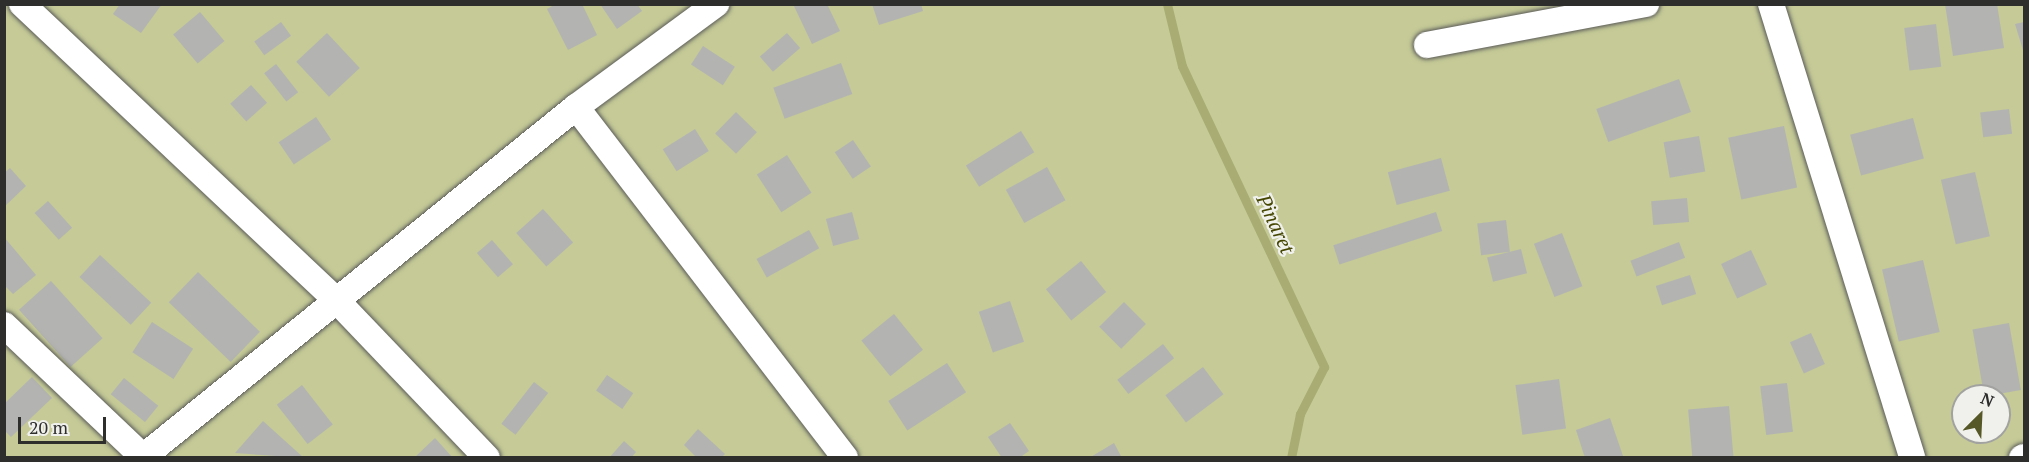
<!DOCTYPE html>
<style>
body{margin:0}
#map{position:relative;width:2029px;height:462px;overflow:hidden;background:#e3e3e0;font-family:"PT Serif",serif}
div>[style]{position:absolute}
.green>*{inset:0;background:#c5ca97}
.stream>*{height:9px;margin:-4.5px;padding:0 4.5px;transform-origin:4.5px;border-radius:4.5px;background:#a9ad73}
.building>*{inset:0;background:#b3b4b1;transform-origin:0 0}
.roads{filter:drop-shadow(0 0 2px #5b5b59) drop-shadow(0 0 2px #5b5b59)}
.street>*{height:26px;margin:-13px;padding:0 13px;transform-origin:13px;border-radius:13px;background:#fff}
span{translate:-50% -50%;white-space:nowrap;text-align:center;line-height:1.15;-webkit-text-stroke:4.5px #f0f1ed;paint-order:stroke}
.water-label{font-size:20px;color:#454700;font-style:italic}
.frame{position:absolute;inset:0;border:6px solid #2e2f2d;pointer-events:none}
.north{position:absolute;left:1951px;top:384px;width:60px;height:60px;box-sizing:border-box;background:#f0f1ed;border:2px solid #a2a3a0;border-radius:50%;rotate:24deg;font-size:16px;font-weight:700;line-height:24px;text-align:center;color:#2e2f2d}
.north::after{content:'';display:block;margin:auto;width:21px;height:27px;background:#565927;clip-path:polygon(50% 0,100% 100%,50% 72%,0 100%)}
.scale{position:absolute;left:18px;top:417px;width:88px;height:27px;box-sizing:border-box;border:3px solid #2e2f2d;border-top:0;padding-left:8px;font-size:18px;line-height:21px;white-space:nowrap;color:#2e2f2d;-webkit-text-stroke:4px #f0f1ed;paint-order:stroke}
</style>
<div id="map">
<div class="green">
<i style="clip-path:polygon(evenodd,4px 5px,2024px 5px,2024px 457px,5px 457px,4px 5px,1963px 396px,1999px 396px,1999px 432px,1963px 432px,1963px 396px)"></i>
</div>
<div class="stream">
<i style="left:1167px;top:4px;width:64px;rotate:76.4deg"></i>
<i style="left:1182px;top:66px;width:333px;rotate:64.7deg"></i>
<i style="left:1324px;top:367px;width:53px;rotate:117.1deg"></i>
<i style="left:1300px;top:414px;width:45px;rotate:101.6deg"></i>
</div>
<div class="building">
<i style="clip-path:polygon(120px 4px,162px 4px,141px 33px,113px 14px)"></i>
<i style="clip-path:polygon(556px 4px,582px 4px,597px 35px,568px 50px,547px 9px)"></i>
<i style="clip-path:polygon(600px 4px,637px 4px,642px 11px,617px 29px)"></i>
<i style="clip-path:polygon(793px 4px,827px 4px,840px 31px,812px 44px)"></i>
<i style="clip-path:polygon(872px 4px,921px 4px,923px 11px,879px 25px)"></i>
<i style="clip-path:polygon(1945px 4px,1997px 4px,2004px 48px,1953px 56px)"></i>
<i style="left:200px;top:12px;width:38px;height:35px;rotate:50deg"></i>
<i style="left:281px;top:22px;width:17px;height:33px;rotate:54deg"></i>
<i style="clip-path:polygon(2024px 22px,2024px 49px,2023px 50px,2015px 24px)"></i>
<i style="left:1936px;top:24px;width:43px;height:32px;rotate:83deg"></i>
<i style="left:327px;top:33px;width:48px;height:42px;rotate:47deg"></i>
<i style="left:787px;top:33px;width:20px;height:36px;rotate:49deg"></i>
<i style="left:703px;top:46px;width:38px;height:22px;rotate:33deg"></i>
<i style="left:841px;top:63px;width:33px;height:72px;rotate:70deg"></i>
<i style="left:276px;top:64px;width:36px;height:15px;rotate:52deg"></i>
<i style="left:1679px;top:79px;width:35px;height:88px;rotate:70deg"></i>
<i style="left:251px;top:85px;width:24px;height:28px;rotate:48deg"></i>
<i style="left:2009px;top:109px;width:25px;height:29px;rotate:83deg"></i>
<i style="left:736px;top:112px;width:29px;height:30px;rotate:44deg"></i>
<i style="left:316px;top:117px;width:27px;height:45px;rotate:56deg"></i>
<i style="left:1913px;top:118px;width:42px;height:65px;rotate:75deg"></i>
<i style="left:1784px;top:126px;width:63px;height:57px;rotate:78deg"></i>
<i style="left:695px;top:129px;width:26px;height:38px;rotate:58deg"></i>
<i style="left:1021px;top:131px;width:25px;height:65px;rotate:58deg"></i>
<i style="left:1699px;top:136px;width:36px;height:36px;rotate:80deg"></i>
<i style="left:853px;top:140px;width:32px;height:22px;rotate:56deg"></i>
<i style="left:787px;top:155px;width:45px;height:36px;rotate:57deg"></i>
<i style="left:1441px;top:158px;width:34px;height:55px;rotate:75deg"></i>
<i style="left:1047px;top:167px;width:38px;height:47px;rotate:61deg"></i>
<i style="clip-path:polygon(10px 168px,26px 186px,4px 207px,4px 173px)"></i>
<i style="left:1975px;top:172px;width:66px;height:35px;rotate:77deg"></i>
<i style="left:1687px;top:198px;width:24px;height:36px;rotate:85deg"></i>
<i style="left:48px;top:201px;width:36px;height:18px;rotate:48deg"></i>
<i style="left:543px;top:209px;width:45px;height:36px;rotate:48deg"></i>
<i style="left:852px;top:212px;width:28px;height:27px;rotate:75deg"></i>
<i style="left:1436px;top:212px;width:20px;height:108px;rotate:72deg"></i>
<i style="left:1506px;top:220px;width:32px;height:29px;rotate:83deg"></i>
<i style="left:809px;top:230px;width:21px;height:60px;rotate:61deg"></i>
<i style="left:1562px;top:233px;width:57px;height:30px;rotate:69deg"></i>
<i style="clip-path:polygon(4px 237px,36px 275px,13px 294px,4px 285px)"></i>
<i style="left:492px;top:240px;width:32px;height:20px;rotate:49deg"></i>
<i style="left:1679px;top:242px;width:17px;height:52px;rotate:69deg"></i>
<i style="left:1521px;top:249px;width:25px;height:35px;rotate:76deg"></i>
<i style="left:1751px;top:250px;width:38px;height:33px;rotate:65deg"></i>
<i style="left:100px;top:255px;width:70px;height:30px;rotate:43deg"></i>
<i style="left:1923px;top:260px;width:74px;height:42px;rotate:77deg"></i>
<i style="left:1081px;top:261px;width:40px;height:45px;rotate:51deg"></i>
<i style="left:198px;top:272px;width:86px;height:42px;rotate:44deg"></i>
<i style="left:1690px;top:275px;width:20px;height:36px;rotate:72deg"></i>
<i style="left:51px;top:281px;width:77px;height:43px;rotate:48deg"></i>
<i style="left:1010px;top:301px;width:43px;height:33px;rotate:71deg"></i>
<i style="left:1124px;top:302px;width:31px;height:35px;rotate:45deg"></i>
<i style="left:894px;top:314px;width:46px;height:42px;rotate:51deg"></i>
<i style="left:152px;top:322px;width:49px;height:36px;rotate:33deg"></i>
<i style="left:2009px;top:323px;width:68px;height:37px;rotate:80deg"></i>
<i style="left:1811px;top:333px;width:34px;height:23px;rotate:66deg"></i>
<i style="left:1163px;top:344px;width:18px;height:58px;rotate:52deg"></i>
<i style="left:947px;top:363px;width:35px;height:70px;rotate:57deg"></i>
<i style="left:1203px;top:367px;width:34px;height:47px;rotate:53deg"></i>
<i style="left:607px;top:375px;width:32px;height:19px;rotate:35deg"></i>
<i style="clip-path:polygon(32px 377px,52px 398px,11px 437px,4px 430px,4px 404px)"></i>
<i style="left:124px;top:378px;width:44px;height:21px;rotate:39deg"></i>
<i style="left:1559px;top:379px;width:50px;height:44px;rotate:82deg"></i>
<i style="left:534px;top:382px;width:18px;height:53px;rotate:38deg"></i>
<i style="left:1787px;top:383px;width:49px;height:27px;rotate:83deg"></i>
<i style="left:302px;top:385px;width:50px;height:32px;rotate:52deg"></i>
<i style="left:1729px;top:406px;width:52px;height:41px;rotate:85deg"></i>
<i style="clip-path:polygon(1610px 418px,1623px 456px,1585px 458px,1576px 430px)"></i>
<i style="clip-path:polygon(263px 421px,304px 458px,235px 453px)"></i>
<i style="clip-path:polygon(1010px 423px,1029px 451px,1019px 458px,1002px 458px,988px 437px)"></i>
<i style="clip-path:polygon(698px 429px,725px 454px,721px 458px,697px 458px,684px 445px)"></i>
<i style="clip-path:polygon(435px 438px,453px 458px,414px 458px)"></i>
<i style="clip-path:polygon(624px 441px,636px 452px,631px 458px,609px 458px)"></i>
<i style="clip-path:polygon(1114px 443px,1122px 458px,1089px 458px)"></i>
</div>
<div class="roads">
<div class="street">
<i style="left:22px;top:4px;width:433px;rotate:43.3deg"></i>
<i style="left:337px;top:301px;width:217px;rotate:46.3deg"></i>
<i style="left:1771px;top:4px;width:475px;rotate:72.7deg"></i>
<i style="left:1427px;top:45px;width:223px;rotate:-10.6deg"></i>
<i style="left:576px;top:107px;width:442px;rotate:52.5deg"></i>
<i style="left:4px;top:325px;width:193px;rotate:43.5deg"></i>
<i style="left:143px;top:457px;width:557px;rotate:-38.95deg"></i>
<i style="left:576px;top:107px;width:174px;rotate:-36.3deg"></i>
<i style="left:2022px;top:458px;width:2px;rotate:-27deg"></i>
</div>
</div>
<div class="water-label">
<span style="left:1276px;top:224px;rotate:65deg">Pinaret</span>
</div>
<div class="frame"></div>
<div class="north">N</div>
<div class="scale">20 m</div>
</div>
